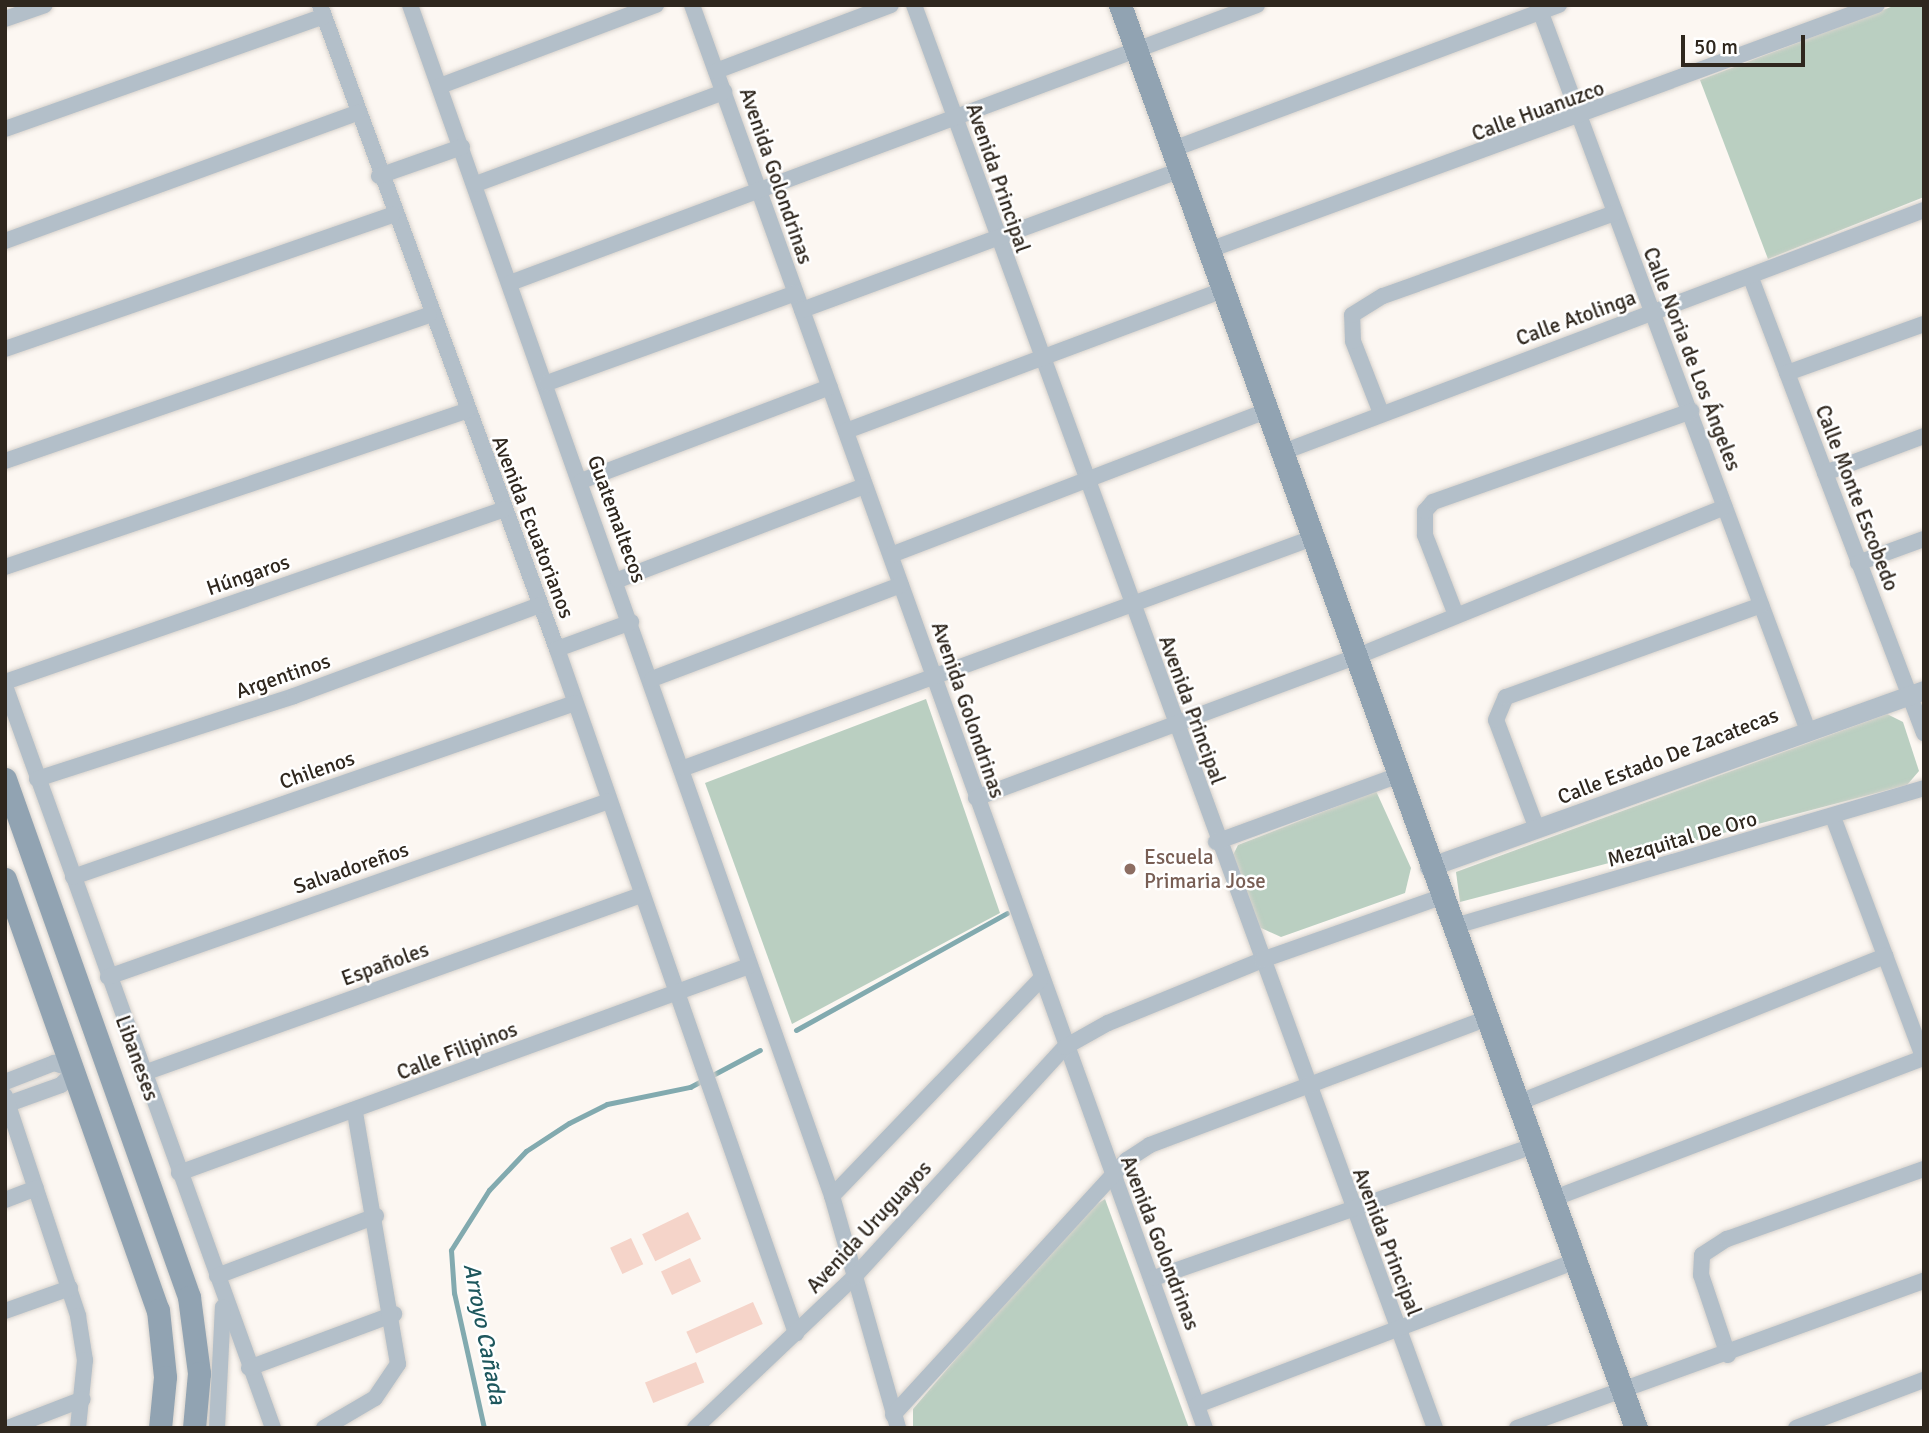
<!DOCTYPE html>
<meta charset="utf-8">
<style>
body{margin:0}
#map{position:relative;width:1929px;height:1433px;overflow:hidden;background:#fcf7f2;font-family:Signika,sans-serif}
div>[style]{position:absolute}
.green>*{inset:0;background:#bacfc1}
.stream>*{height:5px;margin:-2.5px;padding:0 2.5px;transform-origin:2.5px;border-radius:2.5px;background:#82aaaf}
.building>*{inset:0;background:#f5d4c9;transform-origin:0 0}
.roads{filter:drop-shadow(0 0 2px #d7d2cc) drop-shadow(0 0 2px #d7d2cc)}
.minor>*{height:16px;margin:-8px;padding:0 8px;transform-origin:8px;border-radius:8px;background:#b3bfc9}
.tertiary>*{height:19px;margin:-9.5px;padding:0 9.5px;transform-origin:9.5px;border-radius:9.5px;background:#b3bfc9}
.secondary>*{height:23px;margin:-11.5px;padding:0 11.5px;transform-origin:11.5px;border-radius:11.5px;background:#91a3b2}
.dots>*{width:19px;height:19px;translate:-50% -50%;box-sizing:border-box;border:4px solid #fff;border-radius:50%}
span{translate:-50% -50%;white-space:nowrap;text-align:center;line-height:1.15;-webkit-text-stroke:5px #fff;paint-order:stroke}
.street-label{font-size:21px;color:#2f271e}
.education-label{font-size:21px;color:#785e54}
.left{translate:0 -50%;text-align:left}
.water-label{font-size:23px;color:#1e575d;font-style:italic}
.frame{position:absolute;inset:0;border:7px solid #2f271e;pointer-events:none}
.scale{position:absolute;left:1681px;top:35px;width:124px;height:32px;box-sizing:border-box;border:4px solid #2f271e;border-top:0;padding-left:9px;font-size:21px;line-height:24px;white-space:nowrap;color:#2f271e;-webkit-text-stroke:5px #fff;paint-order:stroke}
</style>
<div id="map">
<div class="green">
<i style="clip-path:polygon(1896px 5px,1924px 5px,1924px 197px,1768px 259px,1700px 80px)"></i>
<i style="clip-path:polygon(926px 699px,1000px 913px,792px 1024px,705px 783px)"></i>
<i style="clip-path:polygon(1887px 714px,1903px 722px,1919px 771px,1907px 785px,1460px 902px,1456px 872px)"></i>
<i style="clip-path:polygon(1376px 791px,1411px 868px,1405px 893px,1281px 937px,1259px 927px,1233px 855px,1238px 845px)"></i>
<i style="clip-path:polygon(1105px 1199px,1189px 1428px,913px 1428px,913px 1409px,1078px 1216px)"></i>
</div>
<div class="stream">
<i style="left:796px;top:1030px;width:241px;rotate:-29deg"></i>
<i style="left:484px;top:1428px;width:138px;rotate:-102.5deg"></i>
<i style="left:454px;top:1293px;width:43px;rotate:-94deg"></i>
<i style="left:451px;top:1250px;width:71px;rotate:-57.7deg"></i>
<i style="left:489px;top:1190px;width:54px;rotate:-46.5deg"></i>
<i style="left:526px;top:1151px;width:51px;rotate:-33.1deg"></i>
<i style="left:569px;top:1123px;width:42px;rotate:-26.6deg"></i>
<i style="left:607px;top:1104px;width:85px;rotate:-11.6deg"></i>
<i style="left:690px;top:1087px;width:79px;rotate:-27.9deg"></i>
</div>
<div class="building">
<i style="left:688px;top:1212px;width:30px;height:51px;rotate:64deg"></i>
<i style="left:631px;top:1238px;width:29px;height:23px;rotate:65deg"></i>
<i style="left:690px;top:1258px;width:26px;height:32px;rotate:65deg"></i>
<i style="left:753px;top:1302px;width:24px;height:73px;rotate:66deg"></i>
<i style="left:696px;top:1362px;width:22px;height:55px;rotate:68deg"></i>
</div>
<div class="roads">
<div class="minor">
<i style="left:320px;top:5px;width:686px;rotate:69.8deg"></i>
<i style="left:557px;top:649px;width:725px;rotate:70.74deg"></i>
<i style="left:410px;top:5px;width:1264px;rotate:70.49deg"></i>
<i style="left:832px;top:1196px;width:241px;rotate:74.1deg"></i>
<i style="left:692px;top:5px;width:1513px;rotate:70.18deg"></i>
<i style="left:914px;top:5px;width:1515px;rotate:69.89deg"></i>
<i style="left:1538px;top:5px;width:771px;rotate:69.59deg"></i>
<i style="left:5px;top:19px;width:42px;rotate:-19.3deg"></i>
<i style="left:716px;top:71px;width:187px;rotate:-20.7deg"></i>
<i style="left:440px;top:86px;width:231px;rotate:-20.6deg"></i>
<i style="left:5px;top:129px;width:338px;rotate:-19.5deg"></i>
<i style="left:1176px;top:148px;width:409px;rotate:-20.5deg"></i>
<i style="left:379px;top:176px;width:88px;rotate:-19.3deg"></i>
<i style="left:476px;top:184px;width:265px;rotate:-20.4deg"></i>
<i style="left:5px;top:241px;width:375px;rotate:-20deg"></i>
<i style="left:1212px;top:249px;width:708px;rotate:-20.15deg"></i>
<i style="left:1751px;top:278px;width:487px;rotate:69.2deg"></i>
<i style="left:510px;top:283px;width:797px;rotate:-20.41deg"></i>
<i style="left:802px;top:310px;width:406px;rotate:-20.3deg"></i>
<i style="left:5px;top:349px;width:410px;rotate:-19.1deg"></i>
<i style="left:1787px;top:373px;width:145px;rotate:-19.7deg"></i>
<i style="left:547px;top:383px;width:264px;rotate:-19.9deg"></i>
<i style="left:1381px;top:413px;width:77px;rotate:-111.3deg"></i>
<i style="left:1353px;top:341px;width:26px;rotate:-92deg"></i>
<i style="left:1352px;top:315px;width:36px;rotate:-32deg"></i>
<i style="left:1383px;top:296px;width:246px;rotate:-19.7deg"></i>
<i style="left:846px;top:431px;width:405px;rotate:-20.5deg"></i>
<i style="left:1283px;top:452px;width:685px;rotate:-20.68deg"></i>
<i style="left:5px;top:461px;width:448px;rotate:-19deg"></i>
<i style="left:1825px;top:473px;width:106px;rotate:-20.5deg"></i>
<i style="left:581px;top:481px;width:266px;rotate:-20.7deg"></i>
<i style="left:891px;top:555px;width:405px;rotate:-21deg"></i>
<i style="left:1858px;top:563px;width:70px;rotate:-20deg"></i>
<i style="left:5px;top:567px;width:488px;rotate:-18.7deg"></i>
<i style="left:618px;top:580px;width:263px;rotate:-20.9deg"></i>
<i style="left:1456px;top:615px;width:86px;rotate:-111.2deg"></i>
<i style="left:1425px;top:535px;width:24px;rotate:-90deg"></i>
<i style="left:1425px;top:511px;width:12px;rotate:-48deg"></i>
<i style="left:1433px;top:502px;width:274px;rotate:-19.4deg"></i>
<i style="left:557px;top:649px;width:79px;rotate:-20deg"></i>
<i style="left:652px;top:679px;width:266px;rotate:-20.7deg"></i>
<i style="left:5px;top:682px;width:529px;rotate:-19.09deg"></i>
<i style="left:5px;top:686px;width:789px;rotate:70.14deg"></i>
<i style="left:684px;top:768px;width:670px;rotate:-20.09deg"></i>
<i style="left:37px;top:779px;width:270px;rotate:-17.9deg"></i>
<i style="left:294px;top:696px;width:262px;rotate:-20.3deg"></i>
<i style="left:976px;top:798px;width:402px;rotate:-20.4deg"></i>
<i style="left:1353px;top:658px;width:401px;rotate:-22.1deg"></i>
<i style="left:1833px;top:817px;width:259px;rotate:69.4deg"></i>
<i style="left:1537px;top:829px;width:116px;rotate:-110.6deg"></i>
<i style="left:1496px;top:720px;width:25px;rotate:-67deg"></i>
<i style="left:1506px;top:697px;width:271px;rotate:-19.8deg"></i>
<i style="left:1216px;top:842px;width:192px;rotate:-20.1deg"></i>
<i style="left:73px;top:877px;width:531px;rotate:-19.12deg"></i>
<i style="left:1452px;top:927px;width:492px;rotate:-16.4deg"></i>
<i style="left:108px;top:977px;width:531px;rotate:-19.36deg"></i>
<i style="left:144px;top:1073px;width:528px;rotate:-19.7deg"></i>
<i style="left:5px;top:1082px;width:53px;rotate:-21.2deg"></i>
<i style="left:54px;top:1063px;width:23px;rotate:18deg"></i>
<i style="left:76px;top:1070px;width:21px;rotate:135deg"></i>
<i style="left:61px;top:1085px;width:59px;rotate:160.3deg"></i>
<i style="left:5px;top:1096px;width:232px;rotate:71.6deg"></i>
<i style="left:78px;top:1316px;width:45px;rotate:81deg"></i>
<i style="left:85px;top:1360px;width:68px;rotate:95.9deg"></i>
<i style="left:1515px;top:1104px;width:399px;rotate:-21.8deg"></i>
<i style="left:179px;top:1173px;width:606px;rotate:-19.96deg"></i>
<i style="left:832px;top:1196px;width:300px;rotate:-46.1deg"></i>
<i style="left:1552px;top:1199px;width:397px;rotate:-20.8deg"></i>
<i style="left:5px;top:1200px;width:33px;rotate:-21deg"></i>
<i style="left:217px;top:1276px;width:170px;rotate:-20.7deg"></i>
<i style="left:1154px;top:1278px;width:399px;rotate:-19.2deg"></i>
<i style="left:5px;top:1311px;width:69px;rotate:-19.5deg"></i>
<i style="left:1728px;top:1355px;width:84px;rotate:-108.6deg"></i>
<i style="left:1701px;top:1275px;width:20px;rotate:-87deg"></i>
<i style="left:1702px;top:1255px;width:30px;rotate:-33deg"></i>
<i style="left:1727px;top:1239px;width:209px;rotate:-19.6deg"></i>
<i style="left:249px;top:1368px;width:155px;rotate:-20.4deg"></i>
<i style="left:1197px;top:1405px;width:406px;rotate:-20.8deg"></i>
<i style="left:893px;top:1415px;width:346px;rotate:-47.5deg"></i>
<i style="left:1127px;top:1160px;width:27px;rotate:-33deg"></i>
<i style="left:1150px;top:1145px;width:360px;rotate:-20.6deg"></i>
<i style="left:8px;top:1428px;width:80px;rotate:-21.1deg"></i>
<i style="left:217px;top:1428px;width:121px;rotate:-87.2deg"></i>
<i style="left:324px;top:1428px;width:59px;rotate:-30.5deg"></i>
<i style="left:375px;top:1398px;width:41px;rotate:-55.9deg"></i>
<i style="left:398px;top:1364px;width:256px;rotate:-99.7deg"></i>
<i style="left:695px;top:1428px;width:219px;rotate:-43.5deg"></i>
<i style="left:854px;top:1277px;width:312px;rotate:-47.5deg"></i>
<i style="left:1065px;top:1047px;width:49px;rotate:-29.2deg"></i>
<i style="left:1108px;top:1023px;width:166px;rotate:-22.2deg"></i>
<i style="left:1262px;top:960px;width:190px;rotate:-19.4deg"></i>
<i style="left:1517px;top:1428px;width:433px;rotate:-19.9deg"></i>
<i style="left:1796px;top:1428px;width:137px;rotate:-20.6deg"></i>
</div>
<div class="tertiary">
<i style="left:1429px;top:867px;width:526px;rotate:-19.68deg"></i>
</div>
<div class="secondary">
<i style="left:1120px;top:5px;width:1514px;rotate:70.07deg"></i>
<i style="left:5px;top:779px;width:550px;rotate:70.44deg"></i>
<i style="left:189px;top:1297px;width:77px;rotate:82.5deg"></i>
<i style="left:199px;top:1373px;width:55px;rotate:95.2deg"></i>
<i style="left:5px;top:879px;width:457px;rotate:70.5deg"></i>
<i style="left:158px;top:1310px;width:67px;rotate:84deg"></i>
<i style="left:165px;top:1377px;width:51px;rotate:95.6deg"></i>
</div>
</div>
<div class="dots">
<i style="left:1130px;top:869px;background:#8d6e63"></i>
</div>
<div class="street-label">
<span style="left:1538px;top:111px;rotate:-20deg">Calle Huanuzco</span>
<span style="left:776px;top:176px;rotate:71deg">Avenida Golondrinas</span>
<span style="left:998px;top:178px;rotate:71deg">Avenida Principal</span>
<span style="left:1576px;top:318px;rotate:-20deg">Calle Atolinga</span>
<span style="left:1692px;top:359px;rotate:69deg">Calle Noria de Los Ángeles</span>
<span style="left:1857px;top:498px;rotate:69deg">Calle Monte Escobedo</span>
<span style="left:617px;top:519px;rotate:70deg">Guatemaltecos</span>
<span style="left:533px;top:527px;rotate:69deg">Avenida Ecuatorianos</span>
<span style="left:248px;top:575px;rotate:-19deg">Húngaros</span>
<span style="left:283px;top:676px;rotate:-19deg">Argentinos</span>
<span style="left:968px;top:710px;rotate:71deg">Avenida Golondrinas</span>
<span style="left:1192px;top:710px;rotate:70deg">Avenida Principal</span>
<span style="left:1668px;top:756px;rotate:-21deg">Calle Estado De Zacatecas</span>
<span style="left:317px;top:770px;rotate:-19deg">Chilenos</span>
<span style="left:1682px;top:839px;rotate:-16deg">Mezquital De Oro</span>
<span style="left:351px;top:868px;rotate:-19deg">Salvadoreños</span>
<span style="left:385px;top:964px;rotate:-20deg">Españoles</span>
<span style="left:457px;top:1051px;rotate:-21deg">Calle Filipinos</span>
<span style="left:137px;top:1058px;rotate:70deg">Libaneses</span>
<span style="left:869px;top:1227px;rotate:-47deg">Avenida Uruguayos</span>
<span style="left:1387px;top:1242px;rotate:69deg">Avenida Principal</span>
<span style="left:1160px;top:1243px;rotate:69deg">Avenida Golondrinas</span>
</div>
<div class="education-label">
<span class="left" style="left:1144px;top:869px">Escuela<br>Primaria Jose</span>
</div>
<div class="water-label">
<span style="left:484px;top:1334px;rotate:79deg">Arroyo Cañada</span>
</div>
<div class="frame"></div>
<div class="scale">50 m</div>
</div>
